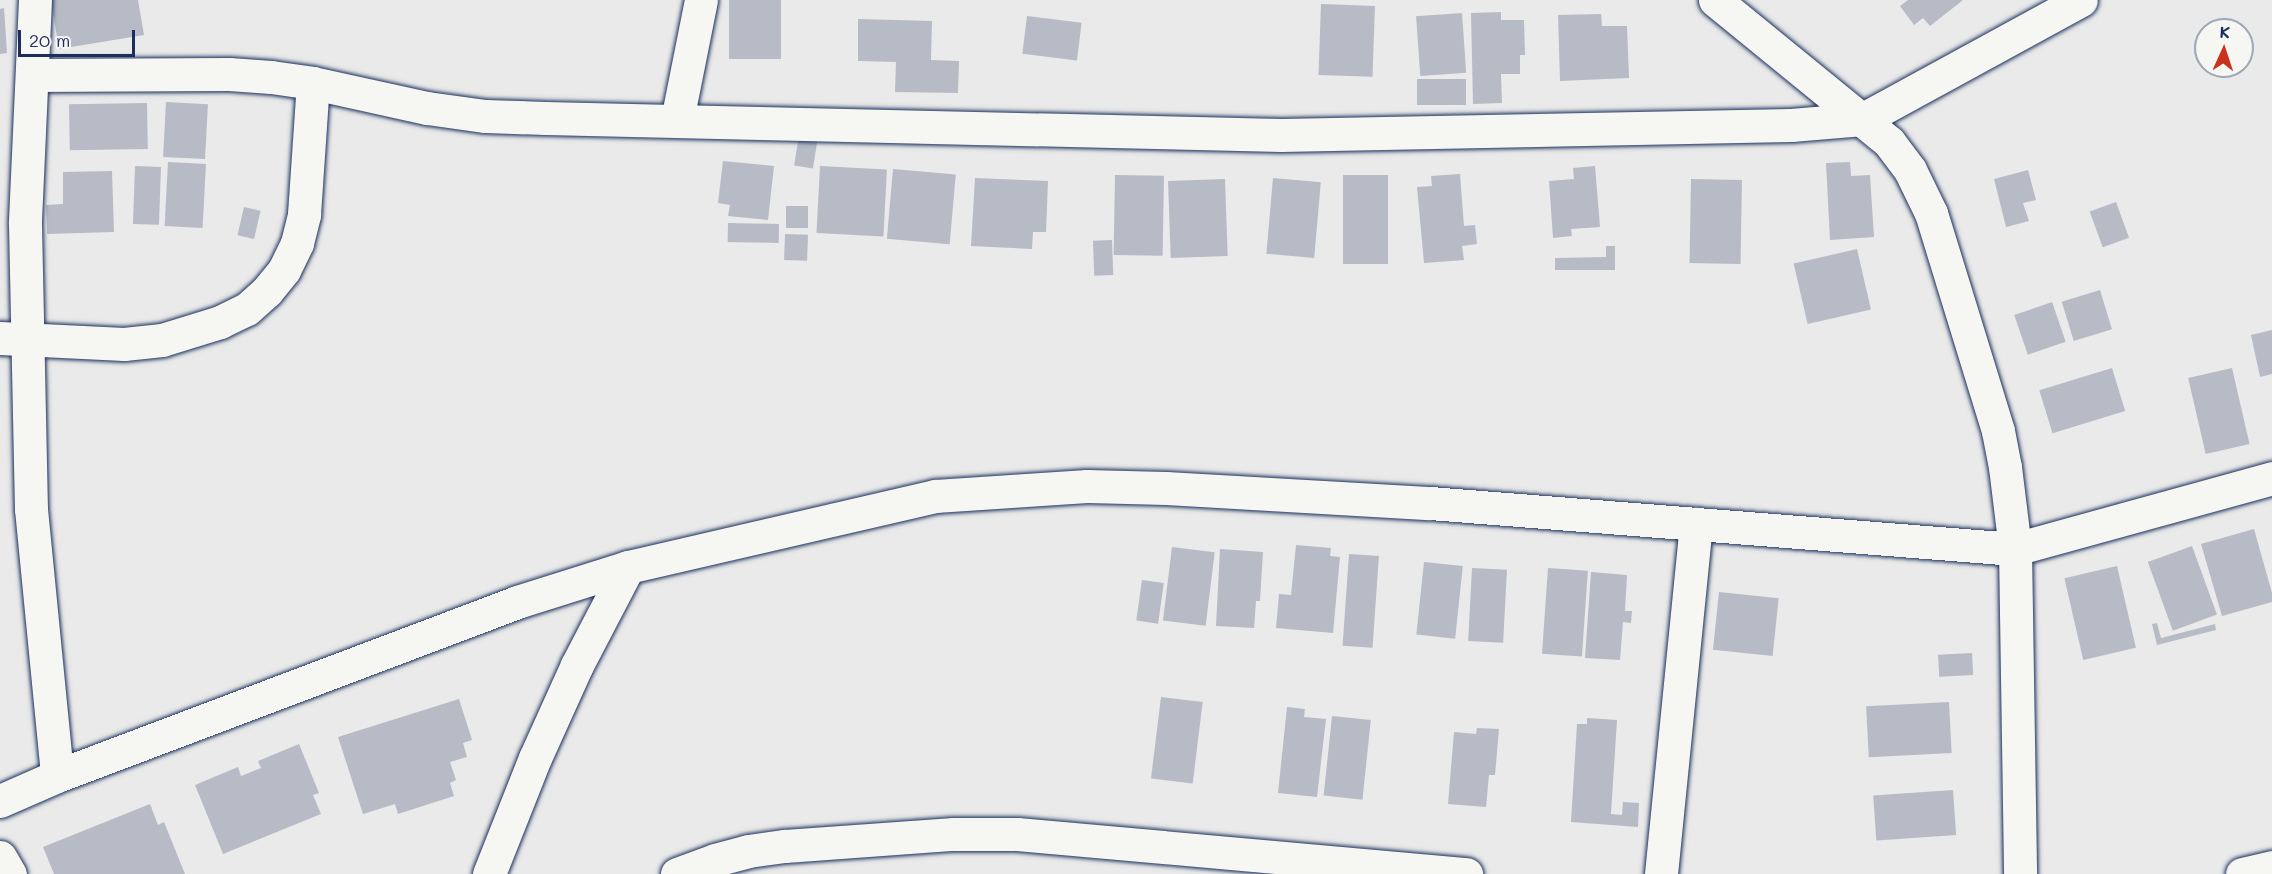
<!DOCTYPE html>
<style>
body{margin:0}
#map{position:relative;width:2272px;height:874px;overflow:hidden;background:#e9eae9;font-family:Mali,sans-serif}
div>[style]{position:absolute}
.building>*{inset:0;background:#b6bbc6;transform-origin:0 0}
.roads{filter:drop-shadow(0 0 2px #1b2f5e) drop-shadow(0 0 2px #1b2f5e)}
.minor>*{height:33px;margin:-16.5px;padding:0 16.5px;transform-origin:16.5px;border-radius:16.5px;background:#f6f6f2}
span{translate:-50% -50%;white-space:nowrap;text-align:center;line-height:1.15;-webkit-text-stroke:5px #f6f6f2;paint-order:stroke}
.north{position:absolute;left:2194px;top:18px;width:60px;height:60px;box-sizing:border-box;background:#f6f6f2;border:2px solid #9ea6b7;border-radius:50%;rotate:3deg;font-size:16px;font-weight:700;line-height:24px;text-align:center;color:#1b2f5e}
.north::after{content:'';display:block;margin:auto;width:21px;height:27px;background:#c8321e;clip-path:polygon(50% 0,100% 100%,50% 72%,0 100%)}
.scale{position:absolute;left:18px;top:30px;width:117px;height:27px;box-sizing:border-box;border:3px solid #1b2f5e;border-top:0;padding-left:8px;font-size:18px;line-height:21px;white-space:nowrap;color:#1b2f5e;-webkit-text-stroke:4px #f6f6f2;paint-order:stroke}
</style>
<div id="map">
<div class="building">
<i style="clip-path:polygon(51px 0,138px 0,144px 35px,59px 49px)"></i>
<i style="left:729px;top:0;width:52px;height:59px"></i>
<i style="clip-path:polygon(1908px 0,1963px 0,1930px 26px,1923px 18px,1914px 25px,1900px 6px)"></i>
<i style="left:1321px;top:4px;width:54px;height:71px;rotate:2deg"></i>
<i style="clip-path:polygon(4px 8px,7px 53px,0 54px,0 9px)"></i>
<i style="clip-path:polygon(1501px 12px,1501px 20px,1524px 20px,1525px 55px,1520px 55px,1520px 74px,1501px 74px,1502px 103px,1473px 104px,1471px 13px)"></i>
<i style="left:1462px;top:13px;width:60px;height:46px;rotate:86deg"></i>
<i style="clip-path:polygon(1601px 14px,1602px 26px,1627px 26px,1629px 78px,1560px 81px,1558px 15px)"></i>
<i style="left:1027px;top:16px;width:55px;height:38px;rotate:7deg"></i>
<i style="clip-path:polygon(858px 19px,932px 21px,931px 60px,959px 61px,958px 93px,895px 92px,896px 62px,858px 61px)"></i>
<i style="left:1417px;top:79px;width:49px;height:26px"></i>
<i style="left:166px;top:102px;width:42px;height:55px;rotate:3deg"></i>
<i style="left:147px;top:103px;width:46px;height:78px;rotate:89deg"></i>
<i style="left:799px;top:135px;width:19px;height:31px;rotate:9deg"></i>
<i style="clip-path:polygon(723px 161px,774px 166px,768px 220px,728px 216px,730px 205px,718px 203px)"></i>
<i style="left:168px;top:162px;width:38px;height:64px;rotate:3deg"></i>
<i style="clip-path:polygon(1850px 162px,1851px 176px,1870px 175px,1874px 237px,1830px 240px,1826px 163px)"></i>
<i style="left:135px;top:166px;width:26px;height:58px;rotate:2deg"></i>
<i style="left:820px;top:166px;width:67px;height:67px;rotate:3deg"></i>
<i style="clip-path:polygon(1595px 166px,1600px 227px,1571px 229px,1572px 236px,1553px 238px,1549px 181px,1574px 179px,1573px 168px)"></i>
<i style="left:893px;top:169px;width:63px;height:70px;rotate:5deg"></i>
<i style="clip-path:polygon(2028px 170px,2036px 200px,2023px 203px,2029px 221px,2006px 227px,1994px 179px)"></i>
<i style="clip-path:polygon(112px 171px,114px 232px,47px 234px,46px 205px,63px 204px,63px 172px)"></i>
<i style="clip-path:polygon(1460px 174px,1464px 226px,1475px 225px,1477px 244px,1462px 246px,1464px 260px,1424px 263px,1417px 187px,1432px 186px,1431px 176px)"></i>
<i style="left:1115px;top:175px;width:49px;height:80px;rotate:1deg"></i>
<i style="left:1343px;top:175px;width:45px;height:89px"></i>
<i style="clip-path:polygon(975px 178px,1048px 181px,1046px 232px,1033px 232px,1032px 249px,971px 246px)"></i>
<i style="left:1273px;top:178px;width:48px;height:76px;rotate:5deg"></i>
<i style="left:1225px;top:179px;width:77px;height:57px;rotate:88deg"></i>
<i style="left:1691px;top:179px;width:51px;height:84px;rotate:1deg"></i>
<i style="left:2116px;top:202px;width:38px;height:28px;rotate:70deg"></i>
<i style="left:786px;top:206px;width:22px;height:22px"></i>
<i style="left:244px;top:207px;width:17px;height:29px;rotate:13deg"></i>
<i style="left:728px;top:223px;width:51px;height:19px;rotate:1deg"></i>
<i style="left:785px;top:234px;width:23px;height:26px;rotate:2deg"></i>
<i style="left:1112px;top:240px;width:35px;height:19px;rotate:88deg"></i>
<i style="clip-path:polygon(1606px 246px,1615px 246px,1615px 270px,1555px 270px,1555px 258px,1606px 257px)"></i>
<i style="left:1857px;top:249px;width:62px;height:65px;rotate:77deg"></i>
<i style="left:2100px;top:290px;width:41px;height:40px;rotate:73deg"></i>
<i style="left:2052px;top:302px;width:42px;height:40px;rotate:71deg"></i>
<i style="clip-path:polygon(2272px 330px,2272px 374px,2260px 377px,2251px 335px)"></i>
<i style="left:2112px;top:368px;width:45px;height:76px;rotate:73deg"></i>
<i style="left:2232px;top:368px;width:78px;height:45px;rotate:77deg"></i>
<i style="clip-path:polygon(2254px 529px,2272px 593px,2272px 602px,2222px 616px,2201px 544px)"></i>
<i style="clip-path:polygon(1296px 545px,1331px 548px,1330px 556px,1340px 557px,1333px 633px,1276px 628px,1279px 594px,1291px 595px)"></i>
<i style="left:2192px;top:546px;width:73px;height:47px;rotate:70deg"></i>
<i style="left:1172px;top:547px;width:43px;height:74px;rotate:7deg"></i>
<i style="clip-path:polygon(1220px 549px,1263px 552px,1260px 601px,1256px 601px,1254px 628px,1216px 626px)"></i>
<i style="left:1349px;top:554px;width:30px;height:92px;rotate:4deg"></i>
<i style="left:1424px;top:562px;width:39px;height:73px;rotate:6deg"></i>
<i style="left:2117px;top:566px;width:84px;height:54px;rotate:77deg"></i>
<i style="left:1472px;top:568px;width:35px;height:73px;rotate:3deg"></i>
<i style="left:1548px;top:568px;width:40px;height:86px;rotate:4deg"></i>
<i style="clip-path:polygon(1591px 572px,1627px 575px,1625px 611px,1632px 611px,1631px 623px,1623px 622px,1620px 660px,1585px 658px)"></i>
<i style="left:1142px;top:580px;width:22px;height:41px;rotate:8deg"></i>
<i style="left:1719px;top:592px;width:60px;height:58px;rotate:6deg"></i>
<i style="clip-path:polygon(2157px 623px,2161px 638px,2215px 624px,2216px 630px,2157px 645px,2152px 624px)"></i>
<i style="left:1972px;top:653px;width:22px;height:34px;rotate:87deg"></i>
<i style="left:1161px;top:697px;width:42px;height:82px;rotate:7deg"></i>
<i style="clip-path:polygon(459px 699px,472px 740px,463px 743px,467px 757px,450px 762px,456px 780px,450px 783px,454px 796px,398px 814px,395px 804px,363px 814px,338px 737px)"></i>
<i style="left:1949px;top:702px;width:51px;height:83px;rotate:87deg"></i>
<i style="clip-path:polygon(1287px 707px,1305px 709px,1304px 717px,1326px 719px,1317px 797px,1278px 793px)"></i>
<i style="left:1332px;top:716px;width:39px;height:80px;rotate:6deg"></i>
<i style="clip-path:polygon(1587px 718px,1617px 720px,1611px 814px,1622px 815px,1623px 802px,1639px 803px,1638px 827px,1571px 822px,1577px 724px,1587px 724px)"></i>
<i style="clip-path:polygon(1477px 728px,1499px 729px,1495px 775px,1489px 775px,1486px 807px,1448px 804px,1454px 732px,1476px 734px)"></i>
<i style="clip-path:polygon(299px 744px,319px 793px,313px 795px,321px 814px,223px 854px,195px 785px,238px 767px,241px 776px,261px 768px,258px 761px)"></i>
<i style="left:1953px;top:790px;width:45px;height:80px;rotate:86deg"></i>
<i style="clip-path:polygon(150px 804px,158px 825px,164px 822px,185px 874px,54px 874px,43px 847px)"></i>
</div>
<div class="roads">
<div class="minor">
<i style="left:35px;top:0;width:224px;rotate:92.6deg"></i>
<i style="left:25px;top:224px;width:285px;rotate:88.8deg"></i>
<i style="left:31px;top:509px;width:268px;rotate:84.4deg"></i>
<i style="left:1715px;top:0;width:225px;rotate:39.2deg"></i>
<i style="left:1889px;top:142px;width:35px;rotate:53deg"></i>
<i style="left:1910px;top:170px;width:48px;rotate:64deg"></i>
<i style="left:1931px;top:213px;width:228px;rotate:72.9deg"></i>
<i style="left:1998px;top:431px;width:37px;rotate:79deg"></i>
<i style="left:2005px;top:467px;width:83px;rotate:83deg"></i>
<i style="left:2015px;top:549px;width:325px;rotate:89.1deg"></i>
<i style="left:32px;top:75px;width:197px;rotate:-0.3deg"></i>
<i style="left:229px;top:74px;width:42px;rotate:4.1deg"></i>
<i style="left:271px;top:77px;width:42px;rotate:8.1deg"></i>
<i style="left:313px;top:83px;width:117px;rotate:12.4deg"></i>
<i style="left:427px;top:108px;width:59px;rotate:7.9deg"></i>
<i style="left:485px;top:116px;width:60px;rotate:1.9deg"></i>
<i style="left:545px;top:118px;width:736px;rotate:1.32deg"></i>
<i style="left:1281px;top:135px;width:510px;rotate:-1.12deg"></i>
<i style="left:1791px;top:125px;width:72px;rotate:-4.8deg"></i>
<i style="left:1863px;top:119px;width:248px;rotate:-28.6deg"></i>
<i style="left:677px;top:120px;width:122px;rotate:-78.7deg"></i>
<i style="left:0;top:338px;width:124px;rotate:2.8deg"></i>
<i style="left:124px;top:344px;width:38px;rotate:-6deg"></i>
<i style="left:162px;top:340px;width:61px;rotate:-17.2deg"></i>
<i style="left:220px;top:322px;width:30px;rotate:-26deg"></i>
<i style="left:247px;top:309px;width:27px;rotate:-42deg"></i>
<i style="left:267px;top:291px;width:27px;rotate:-51deg"></i>
<i style="left:284px;top:270px;width:30px;rotate:-64deg"></i>
<i style="left:297px;top:243px;width:30px;rotate:-76deg"></i>
<i style="left:304px;top:214px;width:131px;rotate:-86.1deg"></i>
<i style="left:0;top:801px;width:62px;rotate:-23.7deg"></i>
<i style="left:57px;top:776px;width:492px;rotate:-20.7deg"></i>
<i style="left:517px;top:602px;width:116px;rotate:-17.5deg"></i>
<i style="left:628px;top:567px;width:315px;rotate:-13deg"></i>
<i style="left:935px;top:496px;width:152px;rotate:-3.8deg"></i>
<i style="left:1087px;top:486px;width:79px;rotate:1.5deg"></i>
<i style="left:1166px;top:488px;width:264px;rotate:3.3deg"></i>
<i style="left:1430px;top:503px;width:587px;rotate:4.5deg"></i>
<i style="left:2015px;top:549px;width:267px;rotate:-15.4deg"></i>
<i style="left:0;top:857px;width:20px;rotate:60deg"></i>
<i style="left:489px;top:874px;width:125px;rotate:-68.4deg"></i>
<i style="left:535px;top:758px;width:102px;rotate:-65.7deg"></i>
<i style="left:577px;top:665px;width:110px;rotate:-62.5deg"></i>
<i style="left:677px;top:874px;width:40px;rotate:-20.2deg"></i>
<i style="left:715px;top:860px;width:34px;rotate:-15deg"></i>
<i style="left:748px;top:851px;width:37px;rotate:-8deg"></i>
<i style="left:785px;top:846px;width:169px;rotate:-4.1deg"></i>
<i style="left:954px;top:834px;width:63px"></i>
<i style="left:1017px;top:834px;width:451px;rotate:5.1deg"></i>
<i style="left:1661px;top:874px;width:352px;rotate:-84.3deg"></i>
<i style="left:2242px;top:874px;width:31px;rotate:-13deg"></i>
</div>
</div>
<div class="north">K</div>
<div class="scale">20 m</div>
</div>
